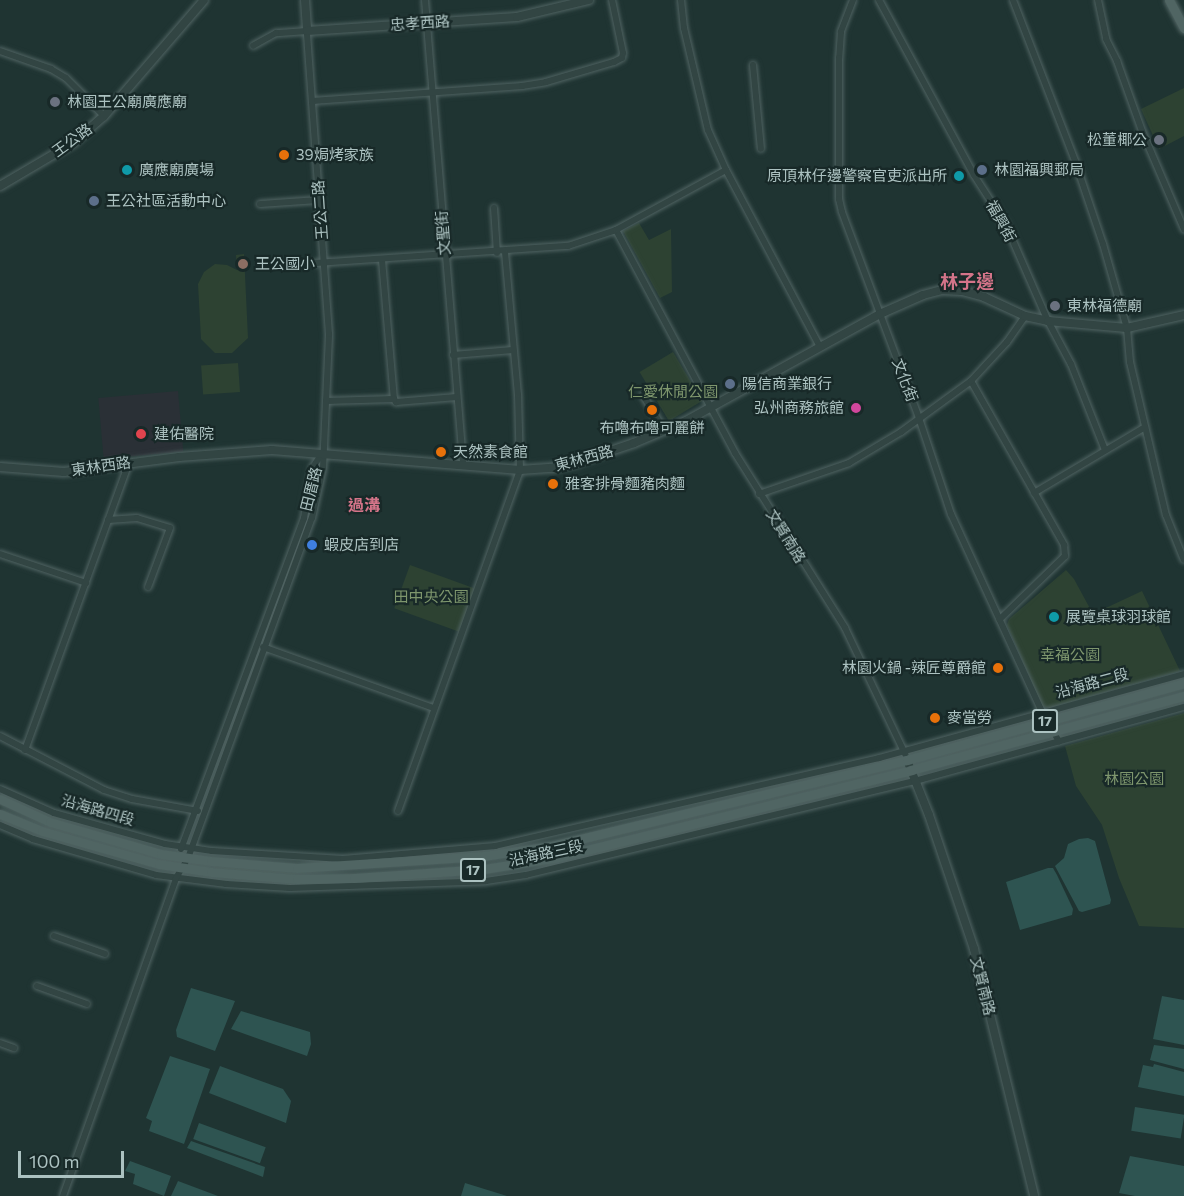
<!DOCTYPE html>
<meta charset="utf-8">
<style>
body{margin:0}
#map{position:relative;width:1184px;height:1196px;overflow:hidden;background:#1f3432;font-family:Commissioner,"Noto Sans TC",sans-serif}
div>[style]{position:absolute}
.medical>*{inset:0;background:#2a3036;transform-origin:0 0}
.green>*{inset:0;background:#2d4232;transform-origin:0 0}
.water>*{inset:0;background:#2e5451;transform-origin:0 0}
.roads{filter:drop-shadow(0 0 2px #506362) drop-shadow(0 0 2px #506362)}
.minor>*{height:6px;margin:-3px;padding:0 3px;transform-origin:3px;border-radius:3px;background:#324543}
.tertiary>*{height:8px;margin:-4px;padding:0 4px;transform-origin:4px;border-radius:4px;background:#324543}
.primary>*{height:9px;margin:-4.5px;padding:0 4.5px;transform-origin:4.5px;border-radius:4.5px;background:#506563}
.dots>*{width:16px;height:16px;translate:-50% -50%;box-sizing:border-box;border:3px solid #182928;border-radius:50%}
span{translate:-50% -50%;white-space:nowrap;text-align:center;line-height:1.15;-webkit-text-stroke:4.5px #182928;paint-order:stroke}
.shield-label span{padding:2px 4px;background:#182928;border:2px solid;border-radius:4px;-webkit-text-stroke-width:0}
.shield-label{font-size:14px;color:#acc2c1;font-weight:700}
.street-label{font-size:15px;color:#acc2c1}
.poi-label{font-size:15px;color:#acc2c1}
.left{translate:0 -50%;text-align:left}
.right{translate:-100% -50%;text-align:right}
.park-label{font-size:15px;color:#7e966d}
.neighbourhood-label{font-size:16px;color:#d47489;font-weight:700}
.quarter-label{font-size:18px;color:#d47489;font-weight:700}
.scale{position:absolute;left:18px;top:1151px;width:106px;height:27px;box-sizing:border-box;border:3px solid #acc2c1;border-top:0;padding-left:8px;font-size:18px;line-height:21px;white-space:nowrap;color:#acc2c1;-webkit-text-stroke:4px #182928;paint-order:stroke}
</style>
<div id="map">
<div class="medical">
<i style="left:178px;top:391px;width:61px;height:80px;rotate:85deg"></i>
</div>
<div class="green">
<i style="clip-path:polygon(1184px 88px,1184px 136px,1159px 149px,1141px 109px)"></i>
<i style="clip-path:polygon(639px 223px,649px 240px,671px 229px,672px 292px,660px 298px,623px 231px)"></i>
<i style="clip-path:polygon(244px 254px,248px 338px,232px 353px,215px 353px,201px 339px,198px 284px,204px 272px,215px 264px,227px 265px,237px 270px,236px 255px)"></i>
<i style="left:673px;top:352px;width:57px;height:39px;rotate:59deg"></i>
<i style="left:238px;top:363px;width:29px;height:37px;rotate:86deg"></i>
<i style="left:410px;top:565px;width:69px;height:46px;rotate:20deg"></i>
<i style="clip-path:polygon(1066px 570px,1074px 579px,1093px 614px,1142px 591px,1180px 671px,1049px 708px,1042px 706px,1007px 625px,1009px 619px)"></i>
<i style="clip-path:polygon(1184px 713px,1184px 928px,1139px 926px,1119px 878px,1102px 825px,1076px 786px,1065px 746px)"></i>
</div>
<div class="water">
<i style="clip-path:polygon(1079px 839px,1088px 838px,1095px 841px,1111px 900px,1110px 904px,1082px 912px,1079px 911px,1055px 866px,1064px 858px,1068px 844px)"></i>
<i style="clip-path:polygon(1048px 868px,1053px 868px,1057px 875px,1073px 909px,1072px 915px,1020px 930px,1006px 882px)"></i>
<i style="clip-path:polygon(191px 988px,235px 1001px,215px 1051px,177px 1037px,176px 1030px)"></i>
<i style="clip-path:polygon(1162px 996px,1184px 1000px,1184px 1045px,1153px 1039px)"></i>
<i style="clip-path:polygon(241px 1011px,310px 1032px,311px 1044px,307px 1056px,231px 1029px)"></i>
<i style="clip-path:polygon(1154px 1045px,1184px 1049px,1184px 1069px,1150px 1060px)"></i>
<i style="clip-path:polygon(170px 1056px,210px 1069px,184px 1144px,149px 1131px,152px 1121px,146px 1118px)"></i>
<i style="clip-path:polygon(1154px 1064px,1184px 1072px,1184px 1096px,1138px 1087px,1143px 1065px,1153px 1067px)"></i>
<i style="clip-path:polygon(220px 1066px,283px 1089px,291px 1101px,286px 1123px,209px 1093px)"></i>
<i style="left:1135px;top:1107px;width:50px;height:24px;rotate:9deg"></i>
<i style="left:199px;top:1123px;width:71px;height:17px;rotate:20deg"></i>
<i style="clip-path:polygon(191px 1141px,265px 1167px,263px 1177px,187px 1148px)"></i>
<i style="clip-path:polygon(1130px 1156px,1184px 1166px,1184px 1196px,1135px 1196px,1119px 1193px)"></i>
<i style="clip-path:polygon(130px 1161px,171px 1176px,164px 1196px,133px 1184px,135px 1174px,125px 1171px)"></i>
<i style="clip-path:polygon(178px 1181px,218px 1196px,171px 1196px)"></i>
<i style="clip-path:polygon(465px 1183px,507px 1196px,461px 1196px)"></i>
</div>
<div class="roads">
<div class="minor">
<i style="left:425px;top:0;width:467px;rotate:85.3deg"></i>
<i style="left:681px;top:0;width:28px;rotate:84deg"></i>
<i style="left:684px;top:28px;width:105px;rotate:76.8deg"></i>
<i style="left:708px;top:130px;width:44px;rotate:65.8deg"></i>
<i style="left:726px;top:170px;width:200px;rotate:62deg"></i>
<i style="left:853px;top:0;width:34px;rotate:111deg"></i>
<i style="left:841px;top:32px;width:26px;rotate:94deg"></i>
<i style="left:839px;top:58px;width:141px;rotate:90deg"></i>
<i style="left:839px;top:199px;width:13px;rotate:77deg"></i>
<i style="left:842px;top:212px;width:220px;rotate:69.5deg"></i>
<i style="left:919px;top:418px;width:101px;rotate:71.6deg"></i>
<i style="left:951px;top:514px;width:218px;rotate:65.3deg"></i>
<i style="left:1042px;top:712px;width:34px;rotate:60deg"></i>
<i style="left:879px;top:0;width:199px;rotate:61.5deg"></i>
<i style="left:974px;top:175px;width:59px;rotate:57.4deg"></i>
<i style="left:1006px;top:225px;width:105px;rotate:66.4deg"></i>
<i style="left:1048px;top:321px;width:49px;rotate:61.9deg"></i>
<i style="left:1071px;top:364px;width:92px;rotate:68.4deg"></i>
<i style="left:1013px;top:0;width:173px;rotate:68.9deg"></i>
<i style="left:1075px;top:161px;width:88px;rotate:71.4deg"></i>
<i style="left:1103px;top:244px;width:87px;rotate:74.1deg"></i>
<i style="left:1127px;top:328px;width:34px;rotate:85deg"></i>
<i style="left:1130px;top:362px;width:157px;rotate:76.8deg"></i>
<i style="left:1166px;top:515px;width:48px;rotate:68.2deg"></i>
<i style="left:1098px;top:0;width:40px;rotate:78deg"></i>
<i style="left:1106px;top:39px;width:25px;rotate:63deg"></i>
<i style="left:1117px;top:61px;width:74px;rotate:70.3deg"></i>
<i style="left:1142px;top:131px;width:107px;rotate:66.8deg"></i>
<i style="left:0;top:51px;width:54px;rotate:19.4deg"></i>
<i style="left:51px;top:69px;width:17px;rotate:31deg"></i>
<i style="left:66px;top:78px;width:54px;rotate:45deg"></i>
<i style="left:753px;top:65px;width:84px;rotate:84.6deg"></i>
<i style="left:312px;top:101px;width:211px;rotate:-4.1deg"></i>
<i style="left:522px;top:86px;width:24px;rotate:-9deg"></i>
<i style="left:546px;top:82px;width:71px;rotate:-16.4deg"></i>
<i style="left:614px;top:62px;width:9px;rotate:-27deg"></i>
<i style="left:622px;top:58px;width:5px;rotate:-79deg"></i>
<i style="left:623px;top:53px;width:54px;rotate:-101.7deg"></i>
<i style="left:260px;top:204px;width:59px;rotate:-3.9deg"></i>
<i style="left:494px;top:208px;width:45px;rotate:86.2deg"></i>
<i style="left:616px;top:230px;width:253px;rotate:61.9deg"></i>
<i style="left:735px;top:453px;width:207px;rotate:57.8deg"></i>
<i style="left:845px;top:628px;width:140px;rotate:64.5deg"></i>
<i style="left:382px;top:260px;width:140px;rotate:85.1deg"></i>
<i style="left:394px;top:399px;width:4px;rotate:56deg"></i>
<i style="left:396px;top:402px;width:61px;rotate:-4.7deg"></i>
<i style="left:316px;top:263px;width:253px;rotate:-3.9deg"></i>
<i style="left:568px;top:246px;width:51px;rotate:-18.4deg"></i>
<i style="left:616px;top:230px;width:125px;rotate:-28.6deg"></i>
<i style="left:453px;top:355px;width:60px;rotate:-4.8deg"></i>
<i style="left:971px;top:381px;width:189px;rotate:60.4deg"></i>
<i style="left:1064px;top:545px;width:11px;rotate:85deg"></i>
<i style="left:1065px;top:556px;width:91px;rotate:135.9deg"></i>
<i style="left:643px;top:395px;width:41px;rotate:59deg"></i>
<i style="left:326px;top:401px;width:68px;rotate:-1.7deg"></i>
<i style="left:1034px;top:493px;width:129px;rotate:-30.7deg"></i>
<i style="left:759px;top:494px;width:95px;rotate:-19deg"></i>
<i style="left:849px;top:463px;width:61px;rotate:-30.8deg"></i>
<i style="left:901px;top:432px;width:87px;rotate:-36.1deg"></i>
<i style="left:971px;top:381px;width:53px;rotate:-47.3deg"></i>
<i style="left:1007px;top:342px;width:32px;rotate:-55deg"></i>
<i style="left:108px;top:520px;width:29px;rotate:-4deg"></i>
<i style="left:137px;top:518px;width:34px;rotate:17deg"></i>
<i style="left:170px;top:528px;width:63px;rotate:110.4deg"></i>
<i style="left:0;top:554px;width:91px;rotate:18.6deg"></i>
<i style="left:263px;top:647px;width:181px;rotate:19.7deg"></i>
<i style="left:0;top:736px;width:117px;rotate:27.4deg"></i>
<i style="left:104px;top:790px;width:29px;rotate:18deg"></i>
<i style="left:132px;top:799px;width:67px;rotate:10.3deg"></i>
<i style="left:25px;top:750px;width:306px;rotate:-70.1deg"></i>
<i style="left:0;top:789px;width:59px;rotate:24deg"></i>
<i style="left:54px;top:813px;width:115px;rotate:15.6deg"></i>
<i style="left:165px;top:844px;width:48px;rotate:8.5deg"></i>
<i style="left:212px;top:851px;width:131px;rotate:3.5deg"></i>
<i style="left:343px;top:859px;width:153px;rotate:-4.9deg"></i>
<i style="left:495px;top:846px;width:394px;rotate:-12.9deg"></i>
<i style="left:879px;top:758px;width:316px;rotate:-15.4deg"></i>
<i style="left:398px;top:811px;width:362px;rotate:-70.3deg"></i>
<i style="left:520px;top:470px;width:75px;rotate:-91.5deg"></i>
<i style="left:518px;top:395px;width:144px;rotate:-95.2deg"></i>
<i style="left:0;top:825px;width:36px;rotate:23deg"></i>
<i style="left:33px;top:839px;width:128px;rotate:16.3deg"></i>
<i style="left:156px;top:875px;width:71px;rotate:7.3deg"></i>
<i style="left:226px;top:884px;width:64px;rotate:3.6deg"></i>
<i style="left:290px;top:888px;width:196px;rotate:-2deg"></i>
<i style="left:486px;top:881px;width:40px;rotate:-8.5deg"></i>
<i style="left:526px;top:875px;width:400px;rotate:-13.6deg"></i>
<i style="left:915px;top:781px;width:279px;rotate:-15.4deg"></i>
<i style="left:181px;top:849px;width:353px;rotate:-69.6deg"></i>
<i style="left:304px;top:518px;width:52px;rotate:-80deg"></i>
<i style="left:313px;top:467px;width:14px;rotate:-56deg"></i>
<i style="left:54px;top:936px;width:54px;rotate:19.4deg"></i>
<i style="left:37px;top:986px;width:53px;rotate:19.8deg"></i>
<i style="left:0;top:1043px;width:15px;rotate:20deg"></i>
<i style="left:63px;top:1196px;width:337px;rotate:-70.4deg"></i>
<i style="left:176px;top:878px;width:23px;rotate:-59deg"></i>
<i style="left:188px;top:858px;width:362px;rotate:-70deg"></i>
<i style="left:312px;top:518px;width:51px;rotate:-77.6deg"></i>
<i style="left:323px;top:468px;width:134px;rotate:-87.4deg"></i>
<i style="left:329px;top:334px;width:304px;rotate:-94.2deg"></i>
<i style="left:307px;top:31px;width:31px;rotate:176deg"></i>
<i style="left:276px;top:33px;width:26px;rotate:151deg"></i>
</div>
<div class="tertiary">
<i style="left:305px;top:0;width:31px;rotate:86deg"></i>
<i style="left:307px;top:31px;width:210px;rotate:-3.8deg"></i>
<i style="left:517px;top:17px;width:74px;rotate:-13.3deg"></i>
<i style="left:0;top:186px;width:85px;rotate:-30.5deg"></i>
<i style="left:73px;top:143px;width:41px;rotate:-41.1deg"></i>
<i style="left:104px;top:116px;width:153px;rotate:-49.2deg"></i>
<i style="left:0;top:467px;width:64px;rotate:4.5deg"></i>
<i style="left:64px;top:472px;width:116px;rotate:-7.4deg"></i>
<i style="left:179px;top:457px;width:93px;rotate:-4.3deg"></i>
<i style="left:272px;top:450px;width:249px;rotate:4.6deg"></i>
<i style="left:520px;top:470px;width:32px;rotate:-4deg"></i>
<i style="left:552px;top:468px;width:24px;rotate:-12deg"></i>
<i style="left:575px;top:463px;width:62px;rotate:-18.7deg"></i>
<i style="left:634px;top:443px;width:56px;rotate:-22.9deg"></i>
<i style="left:686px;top:421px;width:222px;rotate:-28.9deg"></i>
<i style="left:880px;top:314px;width:47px;rotate:-23.8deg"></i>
<i style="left:923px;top:295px;width:20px;rotate:-15deg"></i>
<i style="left:942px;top:290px;width:20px;rotate:3deg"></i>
<i style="left:962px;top:291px;width:23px;rotate:15deg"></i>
<i style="left:984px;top:297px;width:45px;rotate:24.9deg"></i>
<i style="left:1025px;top:316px;width:24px;rotate:12deg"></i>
<i style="left:1048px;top:321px;width:79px;rotate:5.1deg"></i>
<i style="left:1127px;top:328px;width:58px;rotate:-12.8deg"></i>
<i style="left:907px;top:760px;width:59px;rotate:68.2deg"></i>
<i style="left:929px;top:815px;width:141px;rotate:71.4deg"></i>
<i style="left:974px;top:949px;width:254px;rotate:76.3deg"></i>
</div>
<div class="primary">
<i style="left:1169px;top:0;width:32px;rotate:62deg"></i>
<i style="left:0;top:799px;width:55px;rotate:24.7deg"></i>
<i style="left:50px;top:822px;width:116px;rotate:16.1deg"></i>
<i style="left:161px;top:854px;width:50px;rotate:8deg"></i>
<i style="left:211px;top:861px;width:86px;rotate:4.7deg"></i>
<i style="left:297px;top:868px;width:187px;rotate:-3.7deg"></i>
<i style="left:484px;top:856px;width:68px;rotate:-8.5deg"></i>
<i style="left:551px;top:846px;width:366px;rotate:-13.6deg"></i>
<i style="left:907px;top:760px;width:288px;rotate:-15.5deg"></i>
<i style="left:0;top:814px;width:45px;rotate:22deg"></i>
<i style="left:42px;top:831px;width:122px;rotate:15.8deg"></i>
<i style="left:159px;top:864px;width:53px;rotate:8.7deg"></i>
<i style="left:211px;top:872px;width:86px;rotate:4.7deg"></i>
<i style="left:297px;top:879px;width:57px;rotate:-1deg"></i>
<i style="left:354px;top:878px;width:130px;rotate:-4deg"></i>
<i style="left:484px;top:869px;width:71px;rotate:-8.9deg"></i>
<i style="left:554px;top:858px;width:368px;rotate:-13.8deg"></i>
<i style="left:911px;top:770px;width:283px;rotate:-15.2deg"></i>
</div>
</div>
<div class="dots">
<i style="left:55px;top:102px;background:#6b7280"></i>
<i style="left:1159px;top:140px;background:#6b7280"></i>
<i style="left:284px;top:155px;background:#e8710a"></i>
<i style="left:127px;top:170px;background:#0f9aa8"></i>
<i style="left:982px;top:170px;background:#5c6f8a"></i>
<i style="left:959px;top:176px;background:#0f9aa8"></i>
<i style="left:94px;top:201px;background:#5c6f8a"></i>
<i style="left:243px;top:264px;background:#8d6e63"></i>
<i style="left:1055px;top:306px;background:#6b7280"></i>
<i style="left:730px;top:384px;background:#5c6f8a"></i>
<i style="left:856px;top:408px;background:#d1479c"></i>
<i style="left:652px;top:410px;background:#e8710a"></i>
<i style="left:141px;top:434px;background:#e0444e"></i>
<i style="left:441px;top:452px;background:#e8710a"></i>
<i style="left:553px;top:484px;background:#e8710a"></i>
<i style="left:312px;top:545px;background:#3f7fe0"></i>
<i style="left:1054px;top:617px;background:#0f9aa8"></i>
<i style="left:998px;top:668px;background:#e8710a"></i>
<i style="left:935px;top:718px;background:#e8710a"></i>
</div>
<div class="shield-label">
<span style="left:1045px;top:721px">17</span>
<span style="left:473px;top:870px">17</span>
</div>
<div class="street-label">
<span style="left:420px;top:23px;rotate:-4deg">忠孝西路</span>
<span style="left:72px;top:140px;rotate:-36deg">王公路</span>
<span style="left:320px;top:210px;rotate:-94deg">王公二路</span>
<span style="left:1001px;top:221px;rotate:61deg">福興街</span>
<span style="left:443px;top:233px;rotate:-94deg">文聖街</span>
<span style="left:905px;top:380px;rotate:69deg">文化街</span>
<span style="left:584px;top:458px;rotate:-15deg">東林西路</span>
<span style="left:101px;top:466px;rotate:-8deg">東林西路</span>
<span style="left:311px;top:489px;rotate:-76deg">田厝路</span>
<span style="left:786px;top:536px;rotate:58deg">文賢南路</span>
<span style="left:1092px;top:683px;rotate:-15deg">沿海路二段</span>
<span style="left:98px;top:810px;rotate:16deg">沿海路四段</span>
<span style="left:546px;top:853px;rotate:-12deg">沿海路三段</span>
<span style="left:983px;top:986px;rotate:76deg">文賢南路</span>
</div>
<div class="poi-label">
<span class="left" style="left:67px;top:102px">林園王公廟廣應廟</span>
<span class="right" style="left:1147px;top:140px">松董椰公</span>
<span class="left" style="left:296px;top:155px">39焗烤家族</span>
<span class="left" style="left:139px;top:170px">廣應廟廣場</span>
<span class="left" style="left:994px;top:170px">林園福興郵局</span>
<span class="right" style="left:947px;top:176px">原頂林仔邊警察官吏派出所</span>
<span class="left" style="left:106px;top:201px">王公社區活動中心</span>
<span class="left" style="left:255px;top:264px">王公國小</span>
<span class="left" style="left:1067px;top:306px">東林福德廟</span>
<span class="left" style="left:742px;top:384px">陽信商業銀行</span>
<span class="right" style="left:844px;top:408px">弘州商務旅館</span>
<span style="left:652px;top:428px">布嚕布嚕可麗餅</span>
<span class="left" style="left:154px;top:434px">建佑醫院</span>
<span class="left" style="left:453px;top:452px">天然素食館</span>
<span class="left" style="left:565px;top:484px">雅客排骨麵豬肉麵</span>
<span class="left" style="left:324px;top:545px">蝦皮店到店</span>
<span class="left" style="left:1066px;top:617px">展覽桌球羽球館</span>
<span class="right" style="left:986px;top:668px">林園火鍋 -辣匠尊爵館</span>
<span class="left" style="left:947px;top:718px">麥當勞</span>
</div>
<div class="park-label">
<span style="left:673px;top:392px">仁愛休閒公園</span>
<span style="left:431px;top:597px">田中央公園</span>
<span style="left:1070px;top:655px">幸福公園</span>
<span style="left:1134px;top:779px">林園公園</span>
</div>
<div class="neighbourhood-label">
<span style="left:364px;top:505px">過溝</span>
</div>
<div class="quarter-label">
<span style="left:967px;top:281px">林子邊</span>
</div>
<div class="scale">100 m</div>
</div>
